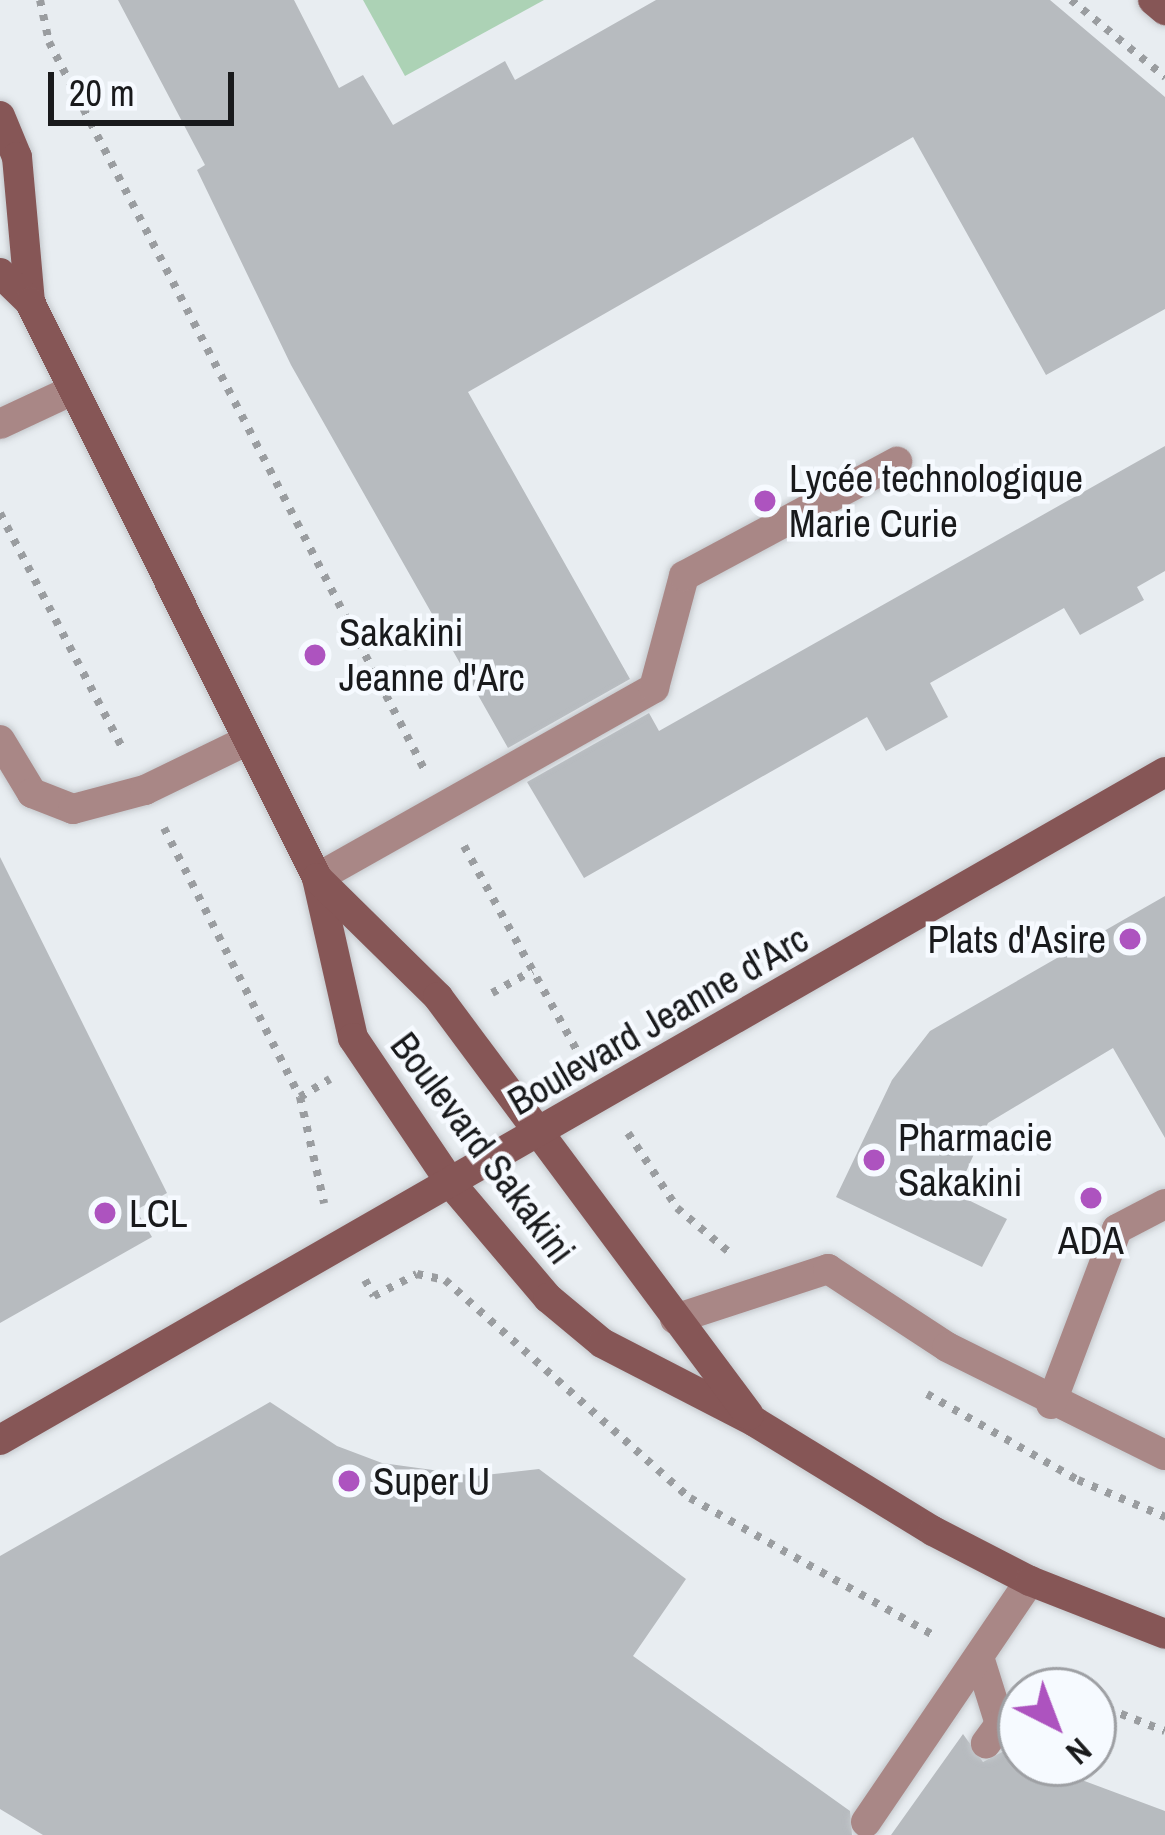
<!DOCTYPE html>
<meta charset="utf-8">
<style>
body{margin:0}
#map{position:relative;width:1165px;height:1835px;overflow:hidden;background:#e8edf1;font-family:"Archivo Narrow",sans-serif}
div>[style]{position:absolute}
.green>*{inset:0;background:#acd2b5}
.building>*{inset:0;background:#b7bbbf}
.path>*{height:8px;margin-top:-4px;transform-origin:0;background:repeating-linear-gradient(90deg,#9a9da0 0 6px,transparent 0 15px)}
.roads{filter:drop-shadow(0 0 3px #c3c7cb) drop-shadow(0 0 3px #c3c7cb)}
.lane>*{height:30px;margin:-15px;padding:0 15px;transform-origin:15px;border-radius:15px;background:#a98786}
.secondary>*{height:30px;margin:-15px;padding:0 15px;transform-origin:15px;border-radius:15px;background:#865656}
.dots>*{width:33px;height:33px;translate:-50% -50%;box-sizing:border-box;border:6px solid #f6faff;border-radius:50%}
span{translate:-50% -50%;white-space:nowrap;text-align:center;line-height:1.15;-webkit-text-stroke:9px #f6faff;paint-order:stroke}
.poi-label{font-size:39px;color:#191a1c}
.left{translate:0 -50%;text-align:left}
.right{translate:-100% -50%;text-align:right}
.street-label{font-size:39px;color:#191a1c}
.north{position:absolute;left:997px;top:1667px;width:120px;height:120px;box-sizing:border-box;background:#f6faff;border:3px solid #9ea0a4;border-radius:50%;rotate:138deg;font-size:33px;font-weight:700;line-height:48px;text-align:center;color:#191a1c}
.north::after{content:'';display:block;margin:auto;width:42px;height:54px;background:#ad53bf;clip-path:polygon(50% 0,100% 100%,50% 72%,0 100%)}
.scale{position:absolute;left:48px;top:72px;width:186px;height:54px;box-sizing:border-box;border:6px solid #191a1c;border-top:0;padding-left:15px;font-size:36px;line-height:42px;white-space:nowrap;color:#191a1c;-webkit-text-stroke:9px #f6faff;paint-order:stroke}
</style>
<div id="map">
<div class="green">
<i style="clip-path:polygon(363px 0,544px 0,405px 76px)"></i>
</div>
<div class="building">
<i style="clip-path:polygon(118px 0,294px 0,339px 88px,363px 75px,393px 125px,505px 61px,515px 80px,656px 0,1050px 0,1165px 97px,1165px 309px,1046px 375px,913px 137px,468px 392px,630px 679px,508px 748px,291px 365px,197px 170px,205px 165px)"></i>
<i style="clip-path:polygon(1165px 446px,1165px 571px,1137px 587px,1144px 600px,1080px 635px,1064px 608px,930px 683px,948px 717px,886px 751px,867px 717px,584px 878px,527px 782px,649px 713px,659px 731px)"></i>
<i style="clip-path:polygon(0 857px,167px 1193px,136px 1210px,152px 1237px,0 1323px)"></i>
<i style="clip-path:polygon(1165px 896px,1165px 1138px,1113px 1048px,988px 1123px,956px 1194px,1007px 1219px,982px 1267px,836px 1197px,892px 1080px,930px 1031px)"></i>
<i style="clip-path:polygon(270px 1402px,337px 1446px,382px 1463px,476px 1476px,539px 1469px,686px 1579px,633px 1656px,850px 1811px,852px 1835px,43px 1835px,0 1809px,0 1556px)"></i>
<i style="clip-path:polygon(963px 1734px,983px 1762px,1004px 1751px,1165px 1811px,1165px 1835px,891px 1835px)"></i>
</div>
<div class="path">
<i style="left:40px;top:0;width:43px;rotate:77.9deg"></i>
<i style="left:49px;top:42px;width:818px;rotate:62.71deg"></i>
<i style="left:1071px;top:0;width:122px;rotate:39.3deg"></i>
<i style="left:0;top:513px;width:268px;rotate:62.5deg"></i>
<i style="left:164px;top:828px;width:301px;rotate:63.2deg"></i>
<i style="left:300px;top:1097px;width:109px;rotate:77.2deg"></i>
<i style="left:464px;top:846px;width:238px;rotate:61.1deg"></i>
<i style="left:492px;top:993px;width:46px;rotate:-28.8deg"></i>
<i style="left:300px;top:1097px;width:35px;rotate:-31deg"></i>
<i style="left:628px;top:1133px;width:90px;rotate:56.8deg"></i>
<i style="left:677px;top:1208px;width:70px;rotate:40.3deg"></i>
<i style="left:365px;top:1280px;width:18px;rotate:61deg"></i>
<i style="left:374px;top:1296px;width:48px;rotate:-27.1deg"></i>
<i style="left:417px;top:1274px;width:29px;rotate:12deg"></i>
<i style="left:445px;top:1280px;width:328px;rotate:41.7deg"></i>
<i style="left:690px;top:1498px;width:281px;rotate:29.4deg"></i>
<i style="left:927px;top:1394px;width:174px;rotate:29.7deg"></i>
<i style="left:1078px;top:1480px;width:95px;rotate:23deg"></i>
<i style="left:1037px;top:1680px;width:29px;rotate:22deg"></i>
<i style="left:1093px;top:1703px;width:77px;rotate:21.3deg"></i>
</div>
<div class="roads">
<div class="lane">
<i style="left:0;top:424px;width:81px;rotate:-25deg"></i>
<i style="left:0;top:740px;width:62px;rotate:58.9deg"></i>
<i style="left:32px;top:793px;width:44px;rotate:21.3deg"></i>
<i style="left:73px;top:809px;width:74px;rotate:-14.8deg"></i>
<i style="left:145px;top:790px;width:114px;rotate:-25.9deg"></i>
<i style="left:317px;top:878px;width:387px;rotate:-29.4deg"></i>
<i style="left:654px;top:688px;width:116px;rotate:-75deg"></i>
<i style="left:684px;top:576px;width:242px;rotate:-28.2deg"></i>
<i style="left:675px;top:1319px;width:161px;rotate:-18.1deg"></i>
<i style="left:828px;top:1269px;width:142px;rotate:33.2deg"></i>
<i style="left:947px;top:1347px;width:243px;rotate:26.4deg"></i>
<i style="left:1051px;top:1404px;width:187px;rotate:-69.3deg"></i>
<i style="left:1117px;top:1229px;width:54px;rotate:-27.5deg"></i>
<i style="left:979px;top:1657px;width:70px;rotate:72.6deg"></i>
<i style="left:1000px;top:1724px;width:24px;rotate:126deg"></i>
<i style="left:866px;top:1822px;width:292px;rotate:-55.8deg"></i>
</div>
<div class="secondary">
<i style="left:1153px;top:0;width:16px;rotate:40deg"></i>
<i style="left:0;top:116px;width:44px;rotate:67.5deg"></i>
<i style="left:17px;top:157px;width:146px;rotate:84.9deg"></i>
<i style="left:0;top:273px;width:42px;rotate:44deg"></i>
<i style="left:30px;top:302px;width:644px;rotate:63.51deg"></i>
<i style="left:317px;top:878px;width:164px;rotate:77.3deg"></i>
<i style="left:353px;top:1038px;width:179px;rotate:56deg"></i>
<i style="left:453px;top:1186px;width:147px;rotate:49.7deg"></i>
<i style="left:548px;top:1298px;width:70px;rotate:39.8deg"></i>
<i style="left:602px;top:1343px;width:172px;rotate:27.3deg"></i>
<i style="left:755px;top:1422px;width:209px;rotate:31.5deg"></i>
<i style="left:933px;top:1531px;width:109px;rotate:27.3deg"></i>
<i style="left:1030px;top:1581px;width:145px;rotate:21.4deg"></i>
<i style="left:317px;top:878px;width:170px;rotate:44.5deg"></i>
<i style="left:438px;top:997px;width:521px;rotate:53.35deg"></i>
<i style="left:0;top:1440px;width:1343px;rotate:-29.83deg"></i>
</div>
</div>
<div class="dots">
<i style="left:765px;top:501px;background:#ad53bf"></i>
<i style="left:315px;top:655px;background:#ad53bf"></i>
<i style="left:1130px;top:939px;background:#ad53bf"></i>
<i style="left:874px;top:1160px;background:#ad53bf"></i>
<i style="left:1091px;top:1198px;background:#ad53bf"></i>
<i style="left:105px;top:1213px;background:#ad53bf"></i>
<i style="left:349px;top:1481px;background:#ad53bf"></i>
</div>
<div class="poi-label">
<span class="left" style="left:789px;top:501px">Lycée technologique<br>Marie Curie</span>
<span class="left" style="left:339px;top:655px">Sakakini<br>Jeanne d'Arc</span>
<span class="right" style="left:1106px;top:939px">Plats d'Asire</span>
<span class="left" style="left:898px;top:1160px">Pharmacie<br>Sakakini</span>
<span class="left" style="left:129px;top:1213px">LCL</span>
<span style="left:1091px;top:1240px">ADA</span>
<span class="left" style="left:373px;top:1481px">Super U</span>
</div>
<div class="street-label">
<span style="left:658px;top:1020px;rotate:-30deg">Boulevard Jeanne d'Arc</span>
<span style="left:483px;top:1148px;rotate:53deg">Boulevard Sakakini</span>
</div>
<div class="north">N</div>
<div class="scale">20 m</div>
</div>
